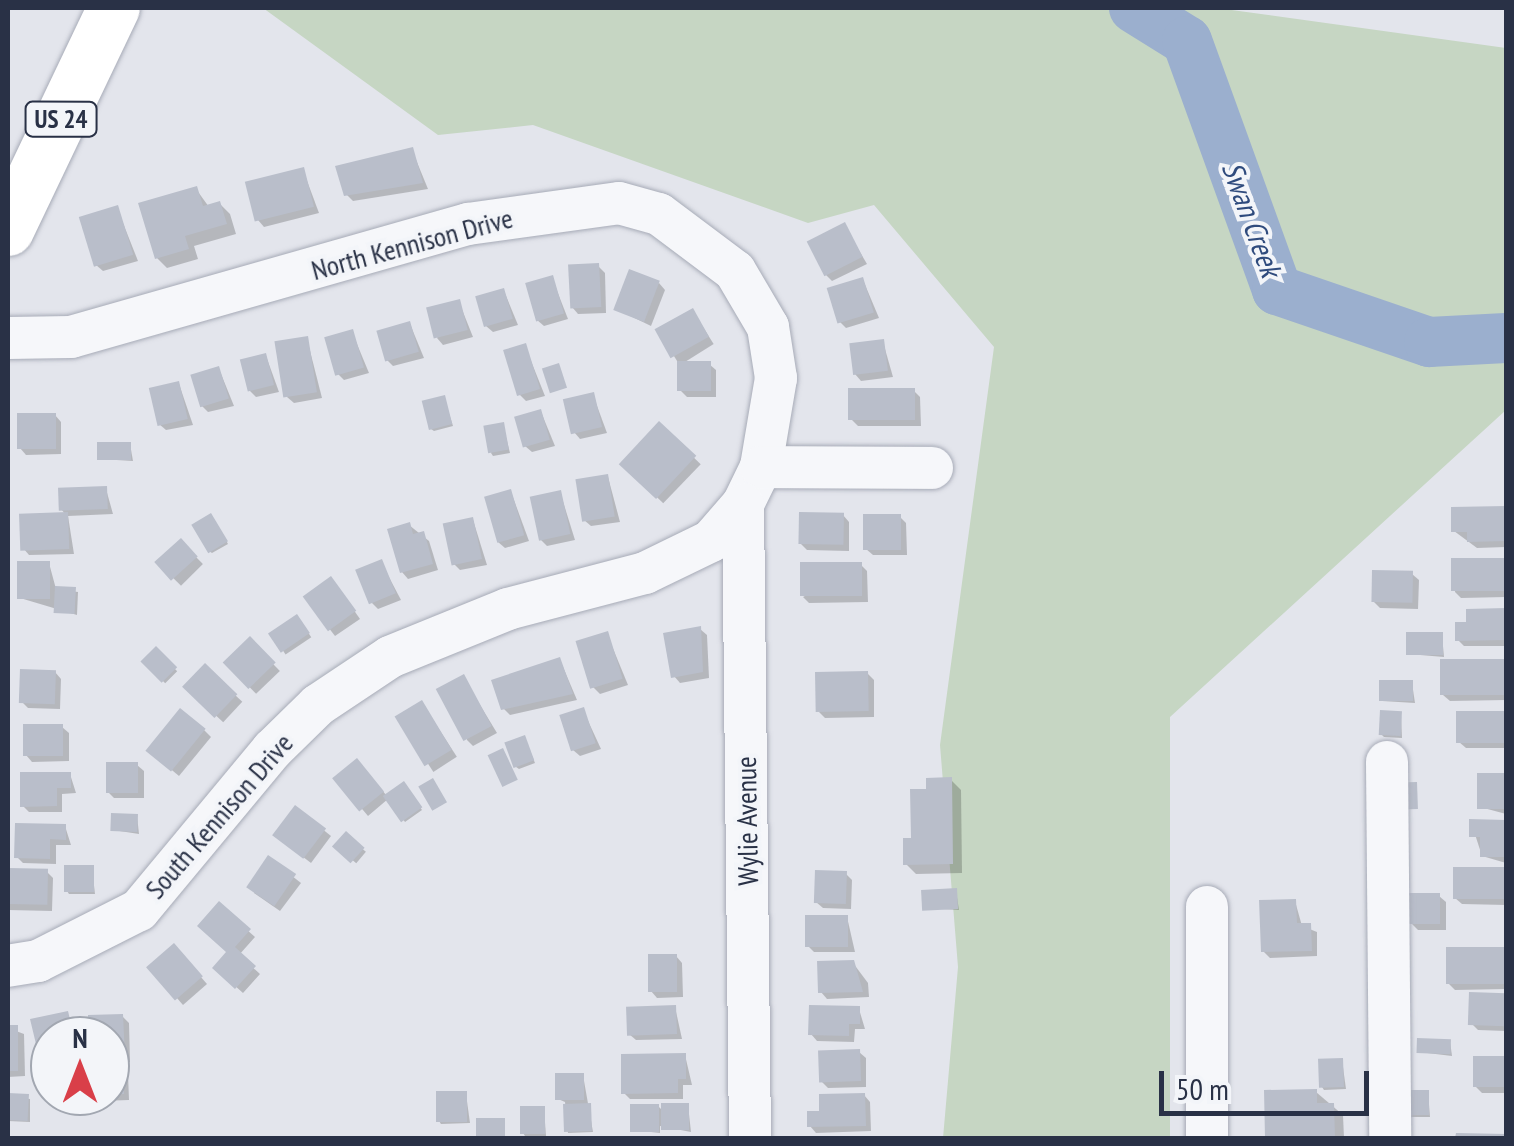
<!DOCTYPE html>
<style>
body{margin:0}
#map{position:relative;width:1514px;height:1146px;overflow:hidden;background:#e3e5ec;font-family:"PT Sans Narrow",sans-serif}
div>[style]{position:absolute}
.green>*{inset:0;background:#c6d6c3}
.shadow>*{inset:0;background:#0003;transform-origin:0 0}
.river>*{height:50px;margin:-25px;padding:0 25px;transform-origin:25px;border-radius:25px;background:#9bafce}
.building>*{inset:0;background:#b9beca;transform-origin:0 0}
.roads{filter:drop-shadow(0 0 2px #a7abb7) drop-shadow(0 0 2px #a7abb7)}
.minor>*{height:42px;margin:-21px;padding:0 21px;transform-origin:21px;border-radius:21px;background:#f6f7fa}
.major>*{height:52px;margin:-26px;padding:0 26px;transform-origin:26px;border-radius:26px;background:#fff}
span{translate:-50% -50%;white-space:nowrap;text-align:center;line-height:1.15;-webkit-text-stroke:8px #f3f5f9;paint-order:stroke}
.shield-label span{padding:2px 8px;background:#f3f5f9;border:2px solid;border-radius:8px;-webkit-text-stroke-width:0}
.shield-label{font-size:25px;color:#293146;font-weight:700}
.street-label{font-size:28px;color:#293146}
.water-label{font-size:30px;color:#2f4b7d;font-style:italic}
.frame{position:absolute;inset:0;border:10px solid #293146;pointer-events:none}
.north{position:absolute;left:30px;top:1016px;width:100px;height:100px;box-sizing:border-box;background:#f3f5f9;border:2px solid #a2a7b1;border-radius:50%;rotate:0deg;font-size:28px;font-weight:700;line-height:40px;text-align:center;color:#293146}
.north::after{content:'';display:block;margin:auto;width:35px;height:45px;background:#d93f49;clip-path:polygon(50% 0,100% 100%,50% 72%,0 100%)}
.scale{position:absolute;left:1159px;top:1071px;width:210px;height:45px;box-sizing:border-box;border:5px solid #293146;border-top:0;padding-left:12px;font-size:30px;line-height:35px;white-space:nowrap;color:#293146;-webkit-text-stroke:8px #f3f5f9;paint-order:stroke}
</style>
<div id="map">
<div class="green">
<i style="clip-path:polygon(263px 8px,1217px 8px,1506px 48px,1506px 410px,1170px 717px,1170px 1138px,943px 1138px,958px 967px,940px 745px,994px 347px,874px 205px,808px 223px,533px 125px,438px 135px)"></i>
</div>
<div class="shadow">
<i style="clip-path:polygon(412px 150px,428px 189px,353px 201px,346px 194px)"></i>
<i style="clip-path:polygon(303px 170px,319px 213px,264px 227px,258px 220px)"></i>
<i style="clip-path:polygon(196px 189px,209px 207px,220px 204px,230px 214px,236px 234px,194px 246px,198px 259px,167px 268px,157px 258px)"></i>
<i style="clip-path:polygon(117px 208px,138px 261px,103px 271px,96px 265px)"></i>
<i style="clip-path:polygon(844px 225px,867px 264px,832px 281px,826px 275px)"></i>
<i style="clip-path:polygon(598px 266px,605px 273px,606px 313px,578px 314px,572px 307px)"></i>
<i style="clip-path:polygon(552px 278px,568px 319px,544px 326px,537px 320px)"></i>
<i style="clip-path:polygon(863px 280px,879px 318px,846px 328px,840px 322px)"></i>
<i style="clip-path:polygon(659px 283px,665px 290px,651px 326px,616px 309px)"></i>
<i style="clip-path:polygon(504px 291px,518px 325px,493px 332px,486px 326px)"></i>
<i style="clip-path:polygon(459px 302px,473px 337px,443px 345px,437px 338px)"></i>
<i style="left:693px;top:311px;width:39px;height:40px;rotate:58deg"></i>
<i style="clip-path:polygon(410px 324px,424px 358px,393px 366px,387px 360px)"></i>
<i style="clip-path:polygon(352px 332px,369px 373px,344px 380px,337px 373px)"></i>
<i style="clip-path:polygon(307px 339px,322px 398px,294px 403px,287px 397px)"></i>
<i style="clip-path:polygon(883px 342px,893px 377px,861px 381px,855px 374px)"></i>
<i style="clip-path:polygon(525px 346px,545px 396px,526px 401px,520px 395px)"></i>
<i style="clip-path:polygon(266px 356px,279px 392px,256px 397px,249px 390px)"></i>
<i style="clip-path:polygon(709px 364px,716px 370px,716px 397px,687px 397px,680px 390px)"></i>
<i style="clip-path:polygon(219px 369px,234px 406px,208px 412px,202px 406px)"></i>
<i style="clip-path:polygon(179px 384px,193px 425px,166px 430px,159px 424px)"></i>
<i style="clip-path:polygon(914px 391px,920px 397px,921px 426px,858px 426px,852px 420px)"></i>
<i style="clip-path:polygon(593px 395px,607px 433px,580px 439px,574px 432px)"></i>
<i style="clip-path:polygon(444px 398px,453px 426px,434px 431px,431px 429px)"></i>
<i style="clip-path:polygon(541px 412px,555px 446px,532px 452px,525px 446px)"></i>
<i style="clip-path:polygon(55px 415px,61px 422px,61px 454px,26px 455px,20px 448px)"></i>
<i style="left:659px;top:424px;width:58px;height:54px;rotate:44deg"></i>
<i style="clip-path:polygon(503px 425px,510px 453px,493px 456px,491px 453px)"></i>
<i style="clip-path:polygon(130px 444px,133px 461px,100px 459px)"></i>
<i style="clip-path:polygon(608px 477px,620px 522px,591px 526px,584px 520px)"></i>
<i style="clip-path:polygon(106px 489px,113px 514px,68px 516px,74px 554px,29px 555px,23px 548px,66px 515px,61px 509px)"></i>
<i style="clip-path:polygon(511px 492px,529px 541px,505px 548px,498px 542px)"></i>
<i style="clip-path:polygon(560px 492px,575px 540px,547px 546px,540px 539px)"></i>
<i style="clip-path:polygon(1506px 508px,1506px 547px,1477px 548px,1454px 531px,1454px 509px)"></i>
<i style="clip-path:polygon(843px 515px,849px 522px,849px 551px,807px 550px,800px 543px)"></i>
<i style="clip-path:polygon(900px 517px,906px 523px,907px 555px,873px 555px,866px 549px)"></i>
<i style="clip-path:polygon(213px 518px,228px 544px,212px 553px,209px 551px)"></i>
<i style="clip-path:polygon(473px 520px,487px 565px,460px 570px,454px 564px)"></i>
<i style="clip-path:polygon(409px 525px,429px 541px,438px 570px,408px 579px,402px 572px)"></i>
<i style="left:181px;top:542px;width:31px;height:31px;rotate:45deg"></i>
<i style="clip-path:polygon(1506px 560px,1506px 597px,1461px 598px,1455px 592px,1454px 561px)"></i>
<i style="clip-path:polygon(381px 562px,401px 600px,378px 609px,372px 603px)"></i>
<i style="clip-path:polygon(49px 563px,56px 589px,78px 592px,77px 615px,20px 598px)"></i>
<i style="clip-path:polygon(861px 565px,867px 571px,868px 602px,809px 603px,803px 597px)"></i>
<i style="clip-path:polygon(1412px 574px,1419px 580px,1418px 609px,1380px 608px,1373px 601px)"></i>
<i style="clip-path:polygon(337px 586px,360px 619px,335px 636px,305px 597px)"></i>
<i style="clip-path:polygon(1469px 611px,1506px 611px,1506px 646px,1464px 646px,1458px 640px,1469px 624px)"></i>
<i style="left:299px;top:619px;width:22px;height:31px;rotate:56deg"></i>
<i style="clip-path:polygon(700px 629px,707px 635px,709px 678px,680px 683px,674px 676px)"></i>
<i style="clip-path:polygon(607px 634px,628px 685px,600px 694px,593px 687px)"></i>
<i style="clip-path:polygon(1442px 635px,1444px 657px,1408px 654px)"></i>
<i style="left:250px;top:640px;width:43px;height:33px;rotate:46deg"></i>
<i style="left:156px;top:650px;width:30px;height:17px;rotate:45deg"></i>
<i style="clip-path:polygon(560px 660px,577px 700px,510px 715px,504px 709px)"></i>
<i style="clip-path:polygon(1506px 661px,1506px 700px,1450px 701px,1443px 695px,1442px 662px)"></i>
<i style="left:205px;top:667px;width:51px;height:28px;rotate:43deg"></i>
<i style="clip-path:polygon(55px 672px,61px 679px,60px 709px,28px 708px,22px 702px)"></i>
<i style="clip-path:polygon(867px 673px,874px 680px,874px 717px,825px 718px,819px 712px)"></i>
<i style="clip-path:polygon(463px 677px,497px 733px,473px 746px,467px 740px)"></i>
<i style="clip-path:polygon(1412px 683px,1415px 703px,1382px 701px)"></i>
<i style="left:422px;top:703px;width:64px;height:28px;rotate:57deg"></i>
<i style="clip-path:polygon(583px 710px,601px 749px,580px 756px,573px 750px)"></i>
<i style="clip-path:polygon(1506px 713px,1506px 748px,1466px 748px,1459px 742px,1459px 714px)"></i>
<i style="clip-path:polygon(1401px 714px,1402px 738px,1384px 737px,1381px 734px)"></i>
<i style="clip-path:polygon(62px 727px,69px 733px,69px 761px,32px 762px,26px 755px)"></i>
<i style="clip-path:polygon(204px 730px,211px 737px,179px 776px,155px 756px)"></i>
<i style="clip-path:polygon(526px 741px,535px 763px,519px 769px,516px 767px)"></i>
<i style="clip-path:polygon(137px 765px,144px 771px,144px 798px,114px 798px,108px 792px)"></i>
<i style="clip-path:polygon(363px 768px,387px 796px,406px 787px,422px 810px,405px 822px,388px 799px,368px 816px,336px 778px)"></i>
<i style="clip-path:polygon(70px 774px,76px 793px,62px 794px,62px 812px,29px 812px,23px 806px)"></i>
<i style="clip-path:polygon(1480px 775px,1506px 775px,1506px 814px,1480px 807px)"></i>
<i style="clip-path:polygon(951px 780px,961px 790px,962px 873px,916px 874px,906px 864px,913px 840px)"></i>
<i style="clip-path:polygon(296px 808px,331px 836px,311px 863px,282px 841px)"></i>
<i style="clip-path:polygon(137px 816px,139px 834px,113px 830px)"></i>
<i style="clip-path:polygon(1471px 822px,1506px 823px,1506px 863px,1482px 856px)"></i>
<i style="clip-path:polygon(65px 826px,71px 845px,56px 845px,56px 864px,23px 863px,17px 857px)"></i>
<i style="left:346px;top:835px;width:26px;height:15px;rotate:40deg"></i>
<i style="clip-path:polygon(269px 858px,301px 883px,280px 911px,254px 893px)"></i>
<i style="clip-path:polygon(92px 868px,95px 894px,69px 894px,67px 891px)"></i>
<i style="clip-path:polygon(1456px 869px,1506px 869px,1506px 905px,1462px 904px,1455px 898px)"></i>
<i style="clip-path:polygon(8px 870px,46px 871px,53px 878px,52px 911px,8px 910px)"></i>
<i style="clip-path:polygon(846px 874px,852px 880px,851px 909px,823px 908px,816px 902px)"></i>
<i style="clip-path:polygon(956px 891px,959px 910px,924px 908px)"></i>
<i style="clip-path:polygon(1439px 896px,1446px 902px,1446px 930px,1418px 930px,1411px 923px)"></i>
<i style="clip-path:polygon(1295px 901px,1302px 926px,1317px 932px,1317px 956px,1270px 958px,1263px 951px)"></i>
<i style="clip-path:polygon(219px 905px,255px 937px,239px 955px,260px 974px,243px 993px,215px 968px,229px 952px)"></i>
<i style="clip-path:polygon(847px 917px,855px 952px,814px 952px,808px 946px)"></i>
<i style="clip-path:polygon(1506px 950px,1506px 989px,1455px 990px,1449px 984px,1449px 951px)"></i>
<i style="clip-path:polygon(180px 953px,207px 984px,183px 1005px,150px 967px)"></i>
<i style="clip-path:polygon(676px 956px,682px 963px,683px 997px,657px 998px,651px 991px)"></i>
<i style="clip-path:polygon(853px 963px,868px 983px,869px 997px,827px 999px,821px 992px)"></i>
<i style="clip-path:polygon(1472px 995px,1506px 995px,1506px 1031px,1478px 1030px,1472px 1024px)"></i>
<i style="clip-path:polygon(675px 1007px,682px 1039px,636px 1040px,629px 1034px)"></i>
<i style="clip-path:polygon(859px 1009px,865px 1029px,855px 1029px,854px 1042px,817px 1041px,811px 1034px)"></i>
<i style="clip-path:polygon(67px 1013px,78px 1036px,50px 1036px,50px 1089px,33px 1021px)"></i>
<i style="clip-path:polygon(122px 1016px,129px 1023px,130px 1062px,118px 1063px,128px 1073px,129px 1100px,102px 1101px,97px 1096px,110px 1096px,110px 1036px,91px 1036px)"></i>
<i style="clip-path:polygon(8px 1028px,24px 1034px,25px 1076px,8px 1077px)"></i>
<i style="clip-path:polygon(1450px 1041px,1452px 1056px,1419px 1052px)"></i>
<i style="clip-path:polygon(859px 1052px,866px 1058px,866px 1087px,828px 1088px,821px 1081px)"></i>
<i style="clip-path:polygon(685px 1055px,692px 1085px,683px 1085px,683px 1099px,630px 1099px,624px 1093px)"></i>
<i style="clip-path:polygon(1476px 1059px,1506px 1059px,1506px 1093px,1482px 1093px,1476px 1087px)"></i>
<i style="clip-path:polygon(1342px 1060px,1346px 1089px,1324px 1090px,1322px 1087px)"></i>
<i style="clip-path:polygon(583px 1075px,593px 1132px,568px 1133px,565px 1102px,558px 1099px)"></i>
<i style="clip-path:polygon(1316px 1092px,1343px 1115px,1344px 1138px,1267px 1138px,1266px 1093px)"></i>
<i style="clip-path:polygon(1428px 1092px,1430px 1117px,1403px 1117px)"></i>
<i style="clip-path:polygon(466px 1094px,470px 1123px,441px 1124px,439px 1121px)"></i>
<i style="clip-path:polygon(864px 1095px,870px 1102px,871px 1131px,816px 1133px,810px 1126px,822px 1113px)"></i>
<i style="clip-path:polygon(8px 1096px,30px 1099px,30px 1122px,8px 1121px)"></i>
<i style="clip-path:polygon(688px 1105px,691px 1132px,660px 1126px,660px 1133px,633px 1130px,658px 1106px,664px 1112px)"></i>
<i style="clip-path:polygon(544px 1109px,546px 1136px,525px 1136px,523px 1133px)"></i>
</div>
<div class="river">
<i style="left:1134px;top:8px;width:62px;rotate:31.9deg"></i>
<i style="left:1187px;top:41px;width:265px;rotate:70.1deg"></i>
<i style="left:1277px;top:290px;width:161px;rotate:18.9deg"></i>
<i style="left:1429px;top:342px;width:77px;rotate:-3deg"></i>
</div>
<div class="building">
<i style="clip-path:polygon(413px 147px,423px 183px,344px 196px,335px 166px)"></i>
<i style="left:304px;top:167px;width:41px;height:61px;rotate:76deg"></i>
<i style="clip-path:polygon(197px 186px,203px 206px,220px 201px,227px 224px,185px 236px,189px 249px,155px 259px,138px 203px)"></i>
<i style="left:118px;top:205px;width:52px;height:41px;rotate:73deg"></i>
<i style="left:845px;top:222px;width:39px;height:43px;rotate:63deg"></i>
<i style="left:599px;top:263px;width:44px;height:31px;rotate:87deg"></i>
<i style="left:629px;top:269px;width:33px;height:44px;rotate:21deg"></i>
<i style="left:553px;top:275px;width:40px;height:29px;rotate:74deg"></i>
<i style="left:863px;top:277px;width:37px;height:38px;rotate:73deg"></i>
<i style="left:504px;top:288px;width:32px;height:30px;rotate:74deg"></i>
<i style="left:460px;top:299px;width:32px;height:35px;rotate:76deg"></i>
<i style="left:693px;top:308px;width:33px;height:44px;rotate:61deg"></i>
<i style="left:410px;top:321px;width:32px;height:35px;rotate:74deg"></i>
<i style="left:353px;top:329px;width:40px;height:30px;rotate:74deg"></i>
<i style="left:308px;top:336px;width:57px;height:34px;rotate:81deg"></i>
<i style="left:884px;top:339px;width:32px;height:35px;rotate:83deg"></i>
<i style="left:526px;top:343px;width:48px;height:24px;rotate:73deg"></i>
<i style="left:266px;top:353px;width:33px;height:27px;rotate:76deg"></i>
<i style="left:711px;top:361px;width:30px;height:34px;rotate:90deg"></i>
<i style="left:559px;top:363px;width:26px;height:18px;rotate:72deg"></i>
<i style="left:219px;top:366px;width:34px;height:30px;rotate:73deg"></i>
<i style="left:179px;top:381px;width:39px;height:31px;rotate:77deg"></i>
<i style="left:915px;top:388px;width:32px;height:67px;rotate:90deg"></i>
<i style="left:594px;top:392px;width:36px;height:32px;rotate:77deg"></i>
<i style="left:445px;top:395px;width:30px;height:24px;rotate:76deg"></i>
<i style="left:541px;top:409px;width:32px;height:28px;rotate:74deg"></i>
<i style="left:17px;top:413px;width:39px;height:36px"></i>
<i style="left:659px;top:421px;width:51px;height:59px;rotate:43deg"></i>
<i style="left:504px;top:422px;width:28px;height:21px;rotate:80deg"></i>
<i style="left:97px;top:442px;width:34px;height:18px"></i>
<i style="left:608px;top:474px;width:43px;height:33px;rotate:81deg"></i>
<i style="left:107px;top:486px;width:23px;height:49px;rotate:88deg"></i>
<i style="left:511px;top:489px;width:48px;height:28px;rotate:74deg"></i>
<i style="left:561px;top:490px;width:45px;height:32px;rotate:78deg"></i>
<i style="clip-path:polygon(1506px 506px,1506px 541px,1467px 542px,1467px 532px,1451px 532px,1451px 507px)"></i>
<i style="left:68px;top:512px;width:37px;height:49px;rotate:88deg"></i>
<i style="left:799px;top:512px;width:45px;height:32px;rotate:1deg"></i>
<i style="left:211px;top:513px;width:33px;height:23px;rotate:59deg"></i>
<i style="left:863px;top:514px;width:38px;height:36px"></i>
<i style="left:473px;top:517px;width:43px;height:31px;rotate:78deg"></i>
<i style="clip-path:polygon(410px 522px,413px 534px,424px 531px,433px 564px,400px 573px,387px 529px)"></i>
<i style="left:181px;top:538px;width:25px;height:36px;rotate:48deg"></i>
<i style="left:1506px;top:558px;width:33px;height:55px;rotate:90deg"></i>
<i style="left:382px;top:559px;width:37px;height:29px;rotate:68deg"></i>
<i style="left:17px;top:561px;width:33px;height:38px"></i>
<i style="left:862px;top:562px;width:34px;height:62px;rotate:90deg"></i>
<i style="left:1372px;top:570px;width:41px;height:32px;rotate:1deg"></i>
<i style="left:331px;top:576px;width:43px;height:35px;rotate:54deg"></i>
<i style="left:55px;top:586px;width:21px;height:27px;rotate:3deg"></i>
<i style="clip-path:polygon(1506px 608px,1506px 640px,1455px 641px,1455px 622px,1466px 622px,1466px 609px)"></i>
<i style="left:297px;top:614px;width:23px;height:35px;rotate:56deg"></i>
<i style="clip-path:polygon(701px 626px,703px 672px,671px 678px,663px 633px)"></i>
<i style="left:608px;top:631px;width:50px;height:34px;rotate:73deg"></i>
<i style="left:1406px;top:632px;width:37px;height:23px"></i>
<i style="left:250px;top:636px;width:37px;height:38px;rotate:46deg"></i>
<i style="left:156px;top:646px;width:30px;height:22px;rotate:45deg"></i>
<i style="clip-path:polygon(560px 657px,573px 694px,501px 710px,491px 680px)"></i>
<i style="left:1506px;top:659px;width:36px;height:66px;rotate:90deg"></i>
<i style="left:205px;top:663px;width:45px;height:33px;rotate:44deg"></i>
<i style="left:20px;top:669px;width:36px;height:34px;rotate:2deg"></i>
<i style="left:868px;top:671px;width:40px;height:53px;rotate:89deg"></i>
<i style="left:464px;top:674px;width:59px;height:32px;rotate:62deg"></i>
<i style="left:1413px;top:680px;width:21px;height:34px;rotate:90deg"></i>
<i style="left:422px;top:700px;width:58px;height:32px;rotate:59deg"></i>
<i style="left:584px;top:707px;width:38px;height:26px;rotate:72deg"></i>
<i style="left:180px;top:708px;width:33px;height:55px;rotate:39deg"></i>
<i style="left:1380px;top:710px;width:22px;height:25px;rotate:3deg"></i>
<i style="left:1456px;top:711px;width:50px;height:32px"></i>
<i style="left:63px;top:724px;width:32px;height:40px;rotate:90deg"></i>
<i style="left:525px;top:735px;width:27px;height:22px;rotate:70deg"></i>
<i style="left:503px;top:748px;width:35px;height:17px;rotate:65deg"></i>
<i style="left:357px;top:758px;width:43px;height:32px;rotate:51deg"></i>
<i style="left:106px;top:762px;width:32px;height:31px"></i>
<i style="clip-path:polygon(20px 772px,71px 772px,71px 788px,57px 788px,57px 806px,20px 807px)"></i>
<i style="left:1477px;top:773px;width:29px;height:36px"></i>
<i style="clip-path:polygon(952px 777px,953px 864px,903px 865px,903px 838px,911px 838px,910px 789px,926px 789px,926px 778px)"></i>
<i style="left:433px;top:778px;width:28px;height:17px;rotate:60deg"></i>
<i style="left:404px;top:781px;width:32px;height:26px;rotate:55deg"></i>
<i style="left:1417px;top:782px;width:27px;height:17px;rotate:88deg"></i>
<i style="left:295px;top:805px;width:39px;height:38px;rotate:37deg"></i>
<i style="left:111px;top:813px;width:27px;height:18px;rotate:2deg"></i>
<i style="clip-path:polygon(1469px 819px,1506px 820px,1506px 857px,1480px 857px,1480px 837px,1469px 837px)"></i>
<i style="clip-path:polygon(15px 823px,66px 824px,66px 840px,50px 839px,50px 859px,14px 858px)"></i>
<i style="left:346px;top:831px;width:25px;height:21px;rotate:42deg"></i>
<i style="left:268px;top:855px;width:34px;height:39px;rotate:34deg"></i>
<i style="left:64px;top:865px;width:30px;height:27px"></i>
<i style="left:1453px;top:867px;width:53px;height:32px"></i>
<i style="left:8px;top:868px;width:40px;height:36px;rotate:1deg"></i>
<i style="left:815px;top:870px;width:32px;height:33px;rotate:2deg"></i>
<i style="left:957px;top:888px;width:21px;height:36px;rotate:87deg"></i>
<i style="left:1440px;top:893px;width:31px;height:32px;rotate:90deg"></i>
<i style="clip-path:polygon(1296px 899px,1297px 923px,1311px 923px,1312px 951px,1261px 952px,1259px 900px)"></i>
<i style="clip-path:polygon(219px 901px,251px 929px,235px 947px,256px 966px,235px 989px,212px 968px,226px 952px,197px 926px)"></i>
<i style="left:805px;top:915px;width:43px;height:32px"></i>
<i style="left:174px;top:943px;width:44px;height:37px;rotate:49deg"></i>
<i style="left:1506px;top:947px;width:37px;height:60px;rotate:90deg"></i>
<i style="left:648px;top:954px;width:29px;height:38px"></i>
<i style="clip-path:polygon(854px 960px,863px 992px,818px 993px,817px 961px)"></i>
<i style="left:1469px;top:992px;width:37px;height:33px;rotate:2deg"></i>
<i style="left:676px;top:1005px;width:29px;height:50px;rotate:88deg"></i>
<i style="clip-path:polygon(809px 1005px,860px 1006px,860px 1024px,849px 1024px,849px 1036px,808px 1035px)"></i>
<i style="clip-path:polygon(68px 1011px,74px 1036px,50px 1036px,47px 1090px,30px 1019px)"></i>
<i style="clip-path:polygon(123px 1014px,125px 1057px,110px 1057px,110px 1036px,89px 1036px,88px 1015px)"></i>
<i style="left:8px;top:1025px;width:10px;height:46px"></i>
<i style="left:1417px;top:1038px;width:34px;height:15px;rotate:2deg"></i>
<i style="left:860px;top:1049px;width:32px;height:42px;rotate:88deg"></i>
<i style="clip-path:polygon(686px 1053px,686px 1079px,678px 1079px,678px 1093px,621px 1094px,621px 1054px)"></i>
<i style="left:1506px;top:1056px;width:31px;height:33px;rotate:90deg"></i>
<i style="left:1343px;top:1058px;width:29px;height:25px;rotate:88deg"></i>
<i style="left:123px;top:1064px;width:30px;height:13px;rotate:88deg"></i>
<i style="left:555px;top:1073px;width:29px;height:27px"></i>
<i style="clip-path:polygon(1317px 1089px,1317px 1103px,1334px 1103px,1335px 1138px,1265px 1138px,1264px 1090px)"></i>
<i style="left:1398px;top:1090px;width:31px;height:25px"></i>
<i style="left:436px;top:1091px;width:31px;height:31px"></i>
<i style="left:8px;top:1093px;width:21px;height:27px;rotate:3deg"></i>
<i style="clip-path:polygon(865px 1093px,866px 1126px,807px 1127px,807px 1111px,819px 1111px,819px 1094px)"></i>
<i style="left:591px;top:1103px;width:28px;height:28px;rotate:88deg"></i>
<i style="left:661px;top:1103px;width:28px;height:27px"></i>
<i style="left:630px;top:1104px;width:29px;height:28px"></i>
<i style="left:520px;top:1106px;width:25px;height:28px"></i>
<i style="left:476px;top:1118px;width:29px;height:20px"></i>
<i style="clip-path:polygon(1456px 1133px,1506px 1134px,1506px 1138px,1455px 1138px)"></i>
</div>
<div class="roads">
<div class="minor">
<i style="left:8px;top:338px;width:63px;rotate:-0.9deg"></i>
<i style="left:71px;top:337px;width:413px;rotate:-15.9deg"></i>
<i style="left:468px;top:224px;width:152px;rotate:-7.9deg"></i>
<i style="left:619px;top:203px;width:41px;rotate:15.4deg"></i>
<i style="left:659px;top:214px;width:95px;rotate:36.9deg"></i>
<i style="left:735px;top:271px;width:65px;rotate:59.5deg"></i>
<i style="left:768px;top:327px;width:52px;rotate:81.1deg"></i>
<i style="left:776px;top:378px;width:90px;rotate:99.6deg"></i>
<i style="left:761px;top:467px;width:41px;rotate:115.9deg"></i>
<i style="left:743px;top:504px;width:49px;rotate:130.9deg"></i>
<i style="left:711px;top:541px;width:73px;rotate:154.1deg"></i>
<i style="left:645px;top:573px;width:142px;rotate:165.3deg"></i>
<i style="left:508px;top:609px;width:127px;rotate:157.9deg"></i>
<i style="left:390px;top:657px;width:87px;rotate:146.3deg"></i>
<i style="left:318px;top:705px;width:64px;rotate:135.6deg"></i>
<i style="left:272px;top:750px;width:208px;rotate:129.7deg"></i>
<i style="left:139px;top:910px;width:113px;rotate:153.2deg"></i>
<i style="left:38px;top:961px;width:30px;rotate:171deg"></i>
<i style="left:761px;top:467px;width:171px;rotate:0.3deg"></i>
<i style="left:743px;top:504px;width:634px;rotate:89.37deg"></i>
<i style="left:1387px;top:762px;width:376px;rotate:89.5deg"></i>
<i style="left:1207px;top:907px;width:231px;rotate:90deg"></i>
</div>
<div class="major">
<i style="left:8px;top:230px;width:246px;rotate:-64.5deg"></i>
</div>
</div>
<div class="shield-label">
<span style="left:61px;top:119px">US 24</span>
</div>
<div class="street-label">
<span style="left:412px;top:244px;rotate:-15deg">North Kennison Drive</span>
<span style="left:219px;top:816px;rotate:-49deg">South Kennison Drive</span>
<span style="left:747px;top:821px;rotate:-91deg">Wylie Avenue</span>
</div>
<div class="water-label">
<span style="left:1252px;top:219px;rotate:70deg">Swan Creek</span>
</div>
<div class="frame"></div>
<div class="north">N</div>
<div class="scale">50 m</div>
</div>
